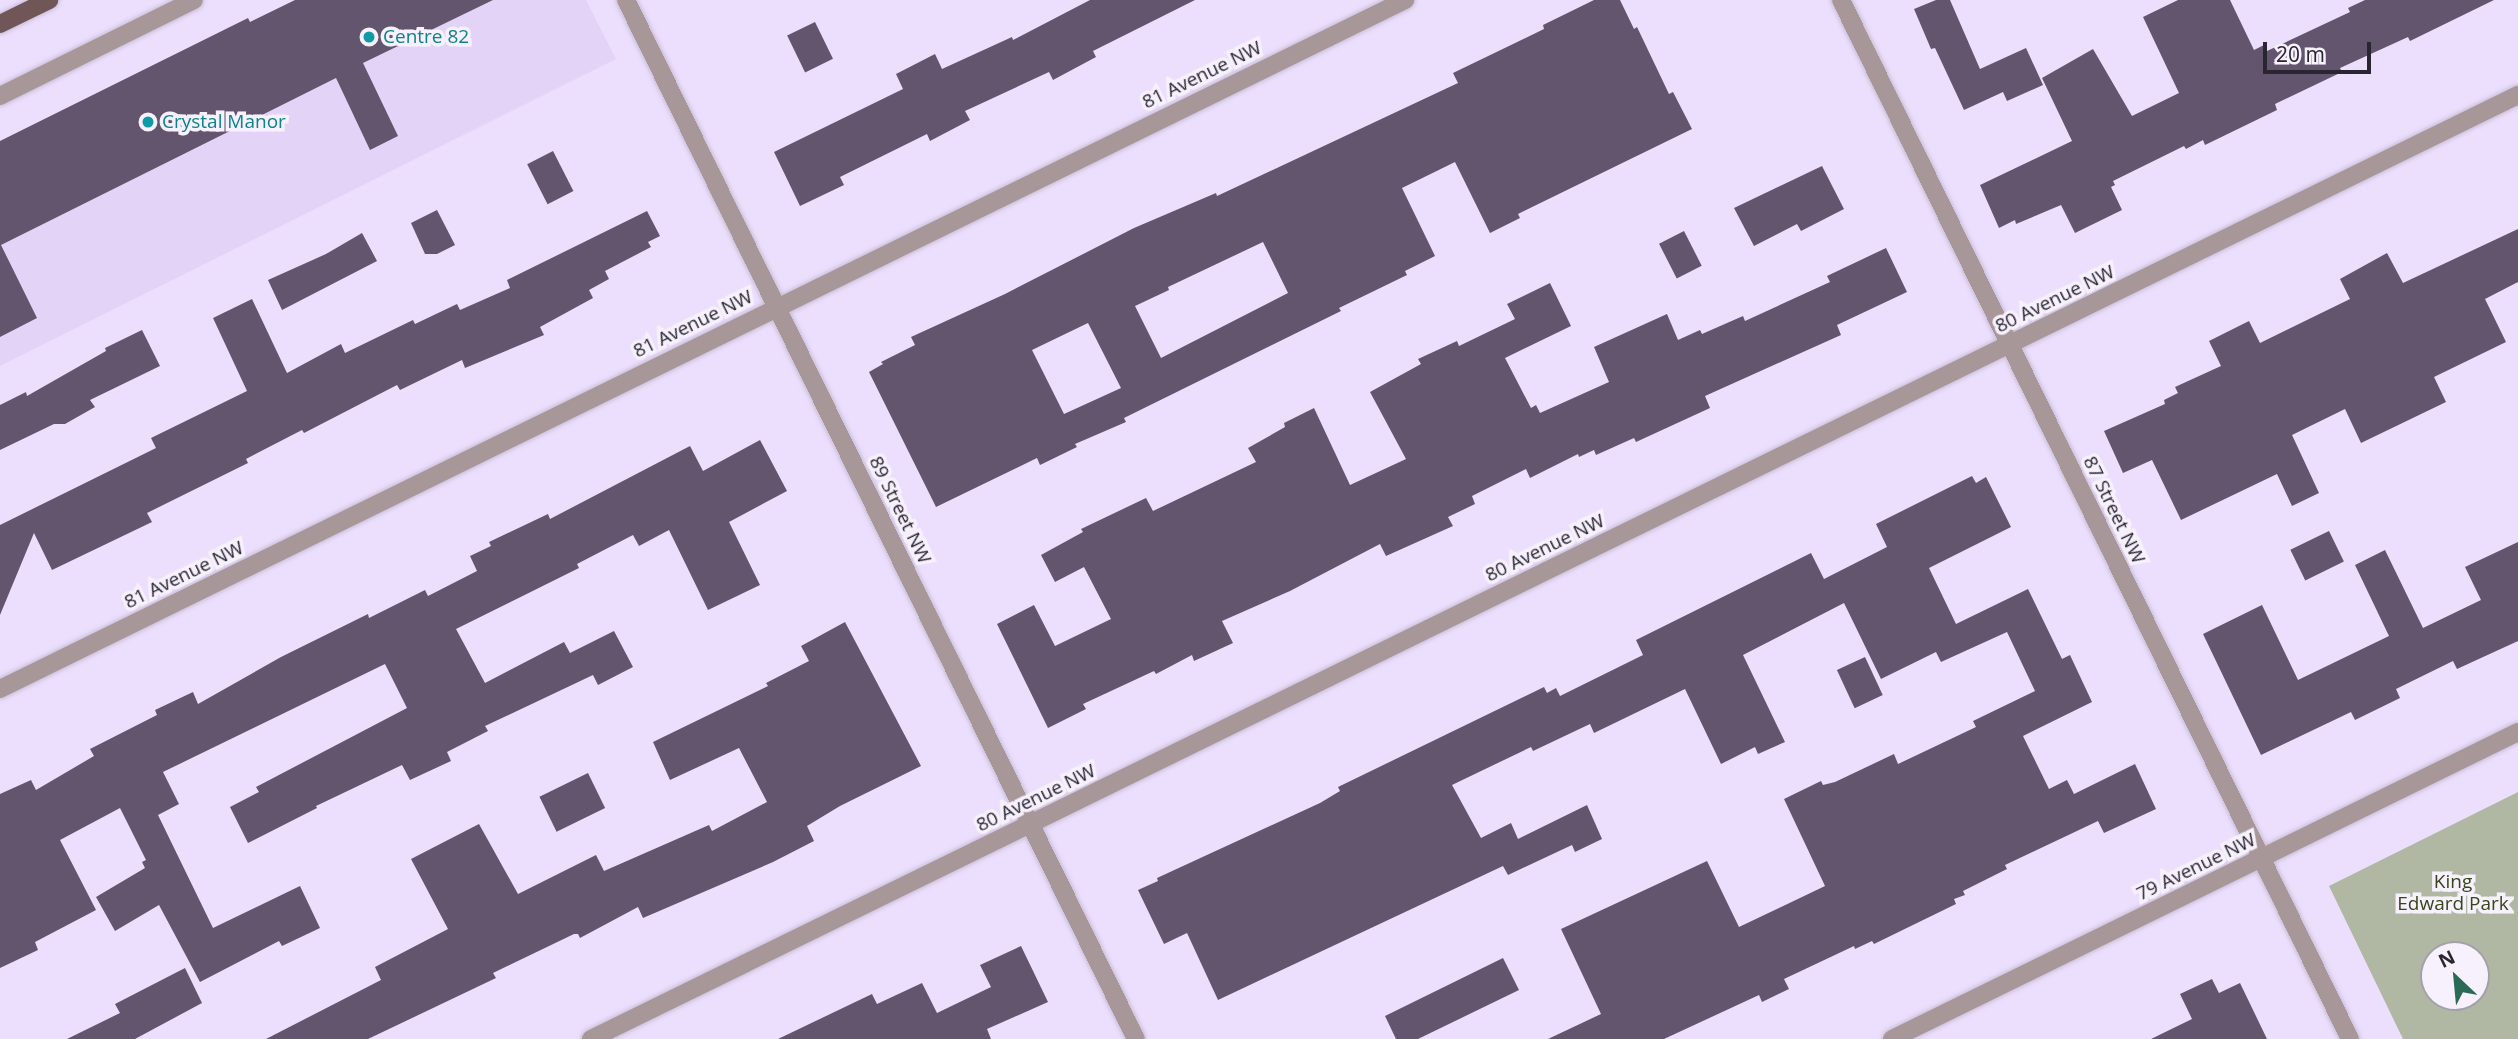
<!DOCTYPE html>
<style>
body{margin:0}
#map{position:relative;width:2518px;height:1039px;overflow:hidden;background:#ecdffd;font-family:"Open Sans",sans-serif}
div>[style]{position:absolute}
.built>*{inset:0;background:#e3d3f7}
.green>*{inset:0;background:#b0b8a4}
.building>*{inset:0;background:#63556d;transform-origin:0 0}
.roads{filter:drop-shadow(0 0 2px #c9bed8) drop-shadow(0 0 2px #c9bed8)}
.minor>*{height:18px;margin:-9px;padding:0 9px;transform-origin:9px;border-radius:9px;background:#a79798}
.major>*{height:18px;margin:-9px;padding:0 9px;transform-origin:9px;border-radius:9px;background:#715658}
.dots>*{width:19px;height:19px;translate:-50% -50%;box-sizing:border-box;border:4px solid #f6f1fd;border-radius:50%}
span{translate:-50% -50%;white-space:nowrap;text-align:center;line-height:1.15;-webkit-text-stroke:7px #f6f1fd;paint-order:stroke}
.culture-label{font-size:19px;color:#0d838f}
.left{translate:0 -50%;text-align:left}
.street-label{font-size:19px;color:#2a2631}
.park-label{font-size:19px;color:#364618}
.north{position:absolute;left:2420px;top:941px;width:70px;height:70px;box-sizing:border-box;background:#f6f1fd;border:2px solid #a4a0ab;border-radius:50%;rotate:334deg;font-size:19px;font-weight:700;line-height:28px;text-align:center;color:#2a2631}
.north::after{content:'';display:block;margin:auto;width:24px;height:32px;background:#2b6a57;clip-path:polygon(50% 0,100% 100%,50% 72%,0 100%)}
.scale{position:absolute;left:2263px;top:42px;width:108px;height:32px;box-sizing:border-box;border:4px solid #2a2631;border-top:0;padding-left:9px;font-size:21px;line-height:24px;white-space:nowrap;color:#2a2631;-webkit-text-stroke:5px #f6f1fd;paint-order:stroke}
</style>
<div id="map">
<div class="built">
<i style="clip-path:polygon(296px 0,586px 0,616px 59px,0 366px,0 147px)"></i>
</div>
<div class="green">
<i style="clip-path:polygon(evenodd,2518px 792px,2518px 1039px,2403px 1039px,2329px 886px,2518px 792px,2434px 955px,2476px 955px,2476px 997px,2434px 997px,2434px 955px)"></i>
</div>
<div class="building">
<i style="clip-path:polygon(295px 0,493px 0,363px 63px,398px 136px,370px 150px,336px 78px,1px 245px,37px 318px,0 337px,0 141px,248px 18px,250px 22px)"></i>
<i style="clip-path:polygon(1090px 0,1195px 0,1093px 51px,1096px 57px,1053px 80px,1049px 72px,965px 111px,970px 120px,930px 141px,927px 134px,840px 177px,844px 185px,800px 206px,774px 152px,903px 89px,896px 74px,935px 54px,942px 69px,1012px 37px,1013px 40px)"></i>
<i style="clip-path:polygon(evenodd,1594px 0,1620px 0,1634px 29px,1637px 27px,1669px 94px,1673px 92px,1692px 129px,1518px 214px,1520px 218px,1490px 233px,1455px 162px,1402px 188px,1435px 256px,1405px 271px,1407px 275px,1339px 308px,1341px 311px,1124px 418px,1126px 422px,1075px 444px,1077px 447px,1040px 465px,1037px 458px,936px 507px,869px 372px,883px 364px,881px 362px,915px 345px,911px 337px,1005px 294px,1134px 228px,1216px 193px,1217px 196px,1458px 83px,1453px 73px,1544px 29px,1543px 25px,1594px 0,1263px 242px,1288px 293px,1161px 358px,1135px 306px,1169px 290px,1168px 287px,1263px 242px,1594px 0,1088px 323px,1121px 388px,1064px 414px,1032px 350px,1088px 323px)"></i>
<i style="clip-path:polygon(1936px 0,1950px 0,1980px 69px,2026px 48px,2043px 85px,2007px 101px,2003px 92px,1964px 110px,1935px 48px,1931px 49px,1914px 9px)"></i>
<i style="clip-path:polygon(2178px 0,2230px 0,2254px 50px,2264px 45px,2267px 51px,2350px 12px,2348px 8px,2365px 0,2494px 0,2410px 41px,2408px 37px,2340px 68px,2342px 72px,2275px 104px,2277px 110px,2205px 145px,2203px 140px,2186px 149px,2184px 146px,2113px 181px,2115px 185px,2111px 187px,2122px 210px,2075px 233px,2061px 205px,2016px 224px,2015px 220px,1999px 228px,1980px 185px,2072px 141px,2042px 78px,2093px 49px,2132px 116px,2179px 93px,2143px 17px)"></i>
<i style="left:815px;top:22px;width:41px;height:31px;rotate:64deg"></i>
<i style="left:553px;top:151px;width:45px;height:29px;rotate:63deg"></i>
<i style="clip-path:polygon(1822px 166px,1844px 209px,1801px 231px,1797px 224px,1754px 246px,1734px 208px)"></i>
<i style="clip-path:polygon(437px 210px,455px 245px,437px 254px,425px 254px,411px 223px)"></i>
<i style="clip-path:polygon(647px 211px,660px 236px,648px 242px,651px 247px,605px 271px,609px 279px,589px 290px,593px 298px,540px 327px,544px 335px,465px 368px,462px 360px,400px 390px,397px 385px,304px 433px,302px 430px,246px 459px,248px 463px,147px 513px,152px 522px,52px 570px,34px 533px,0 615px,0 525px,156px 448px,151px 438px,247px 391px,213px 318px,252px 299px,287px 373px,341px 344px,345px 353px,413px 320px,415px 324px,457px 304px,460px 310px,510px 288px,507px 280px)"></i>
<i style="clip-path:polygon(2518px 229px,2518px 282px,2485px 299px,2506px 342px,2434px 377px,2446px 402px,2361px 443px,2345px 409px,2292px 435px,2319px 493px,2292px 506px,2277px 474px,2181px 520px,2152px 460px,2123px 473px,2104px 431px,2165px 404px,2164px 400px,2178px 393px,2175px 387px,2221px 366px,2209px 341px,2249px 321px,2260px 343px,2350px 299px,2340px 279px,2387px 253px,2403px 283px)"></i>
<i style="left:1684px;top:231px;width:39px;height:28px;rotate:63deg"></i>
<i style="clip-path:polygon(362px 233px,377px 261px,282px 310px,268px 280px,326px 254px)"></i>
<i style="clip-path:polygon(1886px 248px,1907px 292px,1837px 325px,1841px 335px,1705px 396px,1710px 408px,1636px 442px,1634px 438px,1596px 455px,1594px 450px,1579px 457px,1578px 454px,1530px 478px,1526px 469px,1472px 496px,1475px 504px,1448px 517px,1453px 526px,1386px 556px,1380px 544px,1290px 591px,1222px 621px,1233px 643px,1194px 661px,1192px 655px,1156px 674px,1154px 671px,1083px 704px,1086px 709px,1048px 728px,997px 624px,1034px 605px,1055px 646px,1111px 619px,1084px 567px,1055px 582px,1041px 555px,1083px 532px,1081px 529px,1146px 498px,1153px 511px,1256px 462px,1248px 448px,1285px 427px,1284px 423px,1314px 408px,1350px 485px,1406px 459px,1370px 392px,1421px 364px,1418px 359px,1457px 341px,1459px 346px,1515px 319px,1507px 304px,1550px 283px,1571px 326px,1505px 358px,1531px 408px,1536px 405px,1540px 413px,1609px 382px,1594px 347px,1667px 314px,1678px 340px,1700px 330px,1702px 334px,1743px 316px,1745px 321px,1830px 282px,1827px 276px)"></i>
<i style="clip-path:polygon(142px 330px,160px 366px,90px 400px,95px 407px,65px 424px,54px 424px,0 450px,0 405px,26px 392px,27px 396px,106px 351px,105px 348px)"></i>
<i style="clip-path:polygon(760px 440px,787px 491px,729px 522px,760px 585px,708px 610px,669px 530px,639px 546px,633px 535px,577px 564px,579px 568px,456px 629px,485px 683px,564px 642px,570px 653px,614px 631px,633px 667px,598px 685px,593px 675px,485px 726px,488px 731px,447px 752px,451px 761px,410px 780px,402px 765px,316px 806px,317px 808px,248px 843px,230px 807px,259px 792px,256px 787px,407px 708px,385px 664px,163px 772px,179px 804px,158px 815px,213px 928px,300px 886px,320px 928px,282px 946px,279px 941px,200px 982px,159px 905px,115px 931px,96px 897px,145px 868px,142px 862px,146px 860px,120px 808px,60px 840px,96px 910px,35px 942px,38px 950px,0 968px,0 794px,31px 780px,36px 790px,94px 756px,90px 749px,157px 715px,155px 710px,193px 692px,198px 704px,281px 657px,368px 614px,369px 618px,425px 590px,428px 596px,477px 571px,470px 556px,491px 546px,489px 542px,548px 514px,550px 519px,690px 446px,703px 471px)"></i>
<i style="clip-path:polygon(1972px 476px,1976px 483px,1986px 477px,2011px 527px,1929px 568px,1956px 624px,2028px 589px,2062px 659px,2070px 655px,2092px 702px,2023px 736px,2049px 789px,2067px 780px,2074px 794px,2135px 764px,2156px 809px,2104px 833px,2098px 821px,2005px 865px,2007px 869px,1963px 891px,1965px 895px,1954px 899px,1956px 904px,1874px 944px,1872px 941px,1855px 949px,1854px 946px,1784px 979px,1789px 989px,1762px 1002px,1759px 995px,1664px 1039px,1548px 1039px,1601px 1014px,1561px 929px,1707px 861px,1739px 927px,1825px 886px,1784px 799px,1821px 781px,1823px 785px,1835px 782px,1894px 754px,1898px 764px,1976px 727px,1973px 721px,2035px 691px,2007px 632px,1941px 662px,1936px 652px,1881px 679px,1844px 603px,1743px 655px,1785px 742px,1758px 754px,1755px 747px,1721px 764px,1685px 689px,1594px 733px,1590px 724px,1533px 751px,1531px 747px,1452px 785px,1481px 838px,1511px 823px,1518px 839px,1587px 805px,1602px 839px,1575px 852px,1572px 845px,1508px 875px,1503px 866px,1218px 1000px,1187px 933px,1164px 944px,1138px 890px,1158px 881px,1157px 878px,1320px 803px,1340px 791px,1338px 787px,1544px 687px,1547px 693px,1556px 688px,1560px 696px,1643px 655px,1636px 640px,1811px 553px,1824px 579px,1887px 547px,1876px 524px)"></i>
<i style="left:2329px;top:531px;width:34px;height:43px;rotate:64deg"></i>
<i style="clip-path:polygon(2518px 542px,2518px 641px,2457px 669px,2453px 661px,2396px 689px,2400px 698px,2355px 720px,2351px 712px,2261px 755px,2203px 634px,2262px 605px,2298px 680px,2389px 636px,2355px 565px,2385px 550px,2423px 628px,2481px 600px,2465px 567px)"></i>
<i style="clip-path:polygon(845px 622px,921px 766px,840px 806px,807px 826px,814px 841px,773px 862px,643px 918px,638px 907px,580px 938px,578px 934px,574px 934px,493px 973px,496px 978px,368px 1039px,266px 1039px,381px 980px,375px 967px,448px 929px,411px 859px,479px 824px,518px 894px,596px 855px,604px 871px,709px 825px,712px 831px,767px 802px,739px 748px,670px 780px,653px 742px,768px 686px,766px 683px,809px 661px,801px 646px)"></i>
<i style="left:1865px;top:657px;width:42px;height:31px;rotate:65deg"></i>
<i style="left:588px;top:773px;width:39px;height:54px;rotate:64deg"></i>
<i style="clip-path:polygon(1021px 946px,1048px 1002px,987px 1029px,991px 1039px,778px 1039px,872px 994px,877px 1004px,922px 983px,937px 1013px,991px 987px,980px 965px)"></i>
<i style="clip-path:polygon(1503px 958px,1519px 990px,1418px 1039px,1396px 1039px,1385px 1016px)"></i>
<i style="clip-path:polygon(185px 968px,202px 1003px,135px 1039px,67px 1039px,120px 1013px,115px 1004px)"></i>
<i style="clip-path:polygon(2212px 979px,2219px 993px,2240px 983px,2267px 1039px,2151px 1039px,2192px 1019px,2180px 994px)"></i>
</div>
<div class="roads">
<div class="minor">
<i style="left:626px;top:0;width:1157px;rotate:63.86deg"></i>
<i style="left:1841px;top:0;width:1157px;rotate:63.9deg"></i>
<i style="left:0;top:96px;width:216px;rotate:-26.3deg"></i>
<i style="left:0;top:689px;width:1565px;rotate:-26.12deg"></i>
<i style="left:591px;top:1039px;width:2146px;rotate:-26.1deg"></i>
<i style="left:1892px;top:1039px;width:697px;rotate:-26.12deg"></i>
</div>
<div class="major">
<i style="left:0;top:24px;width:55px;rotate:-26.1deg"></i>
</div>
</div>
<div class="dots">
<i style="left:369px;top:37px;background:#0f9aa8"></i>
<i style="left:148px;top:122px;background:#0f9aa8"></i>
</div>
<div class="culture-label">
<span class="left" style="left:383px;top:37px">Centre 82</span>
<span class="left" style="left:162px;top:122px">Crystal Manor</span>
</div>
<div class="street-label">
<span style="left:1202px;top:75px;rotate:-26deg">81 Avenue NW</span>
<span style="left:2055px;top:299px;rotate:-26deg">80 Avenue NW</span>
<span style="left:693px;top:324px;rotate:-26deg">81 Avenue NW</span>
<span style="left:900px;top:510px;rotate:64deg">89 Street NW</span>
<span style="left:2114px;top:510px;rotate:64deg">87 Street NW</span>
<span style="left:1545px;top:548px;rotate:-26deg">80 Avenue NW</span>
<span style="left:184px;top:575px;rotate:-26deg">81 Avenue NW</span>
<span style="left:1036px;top:798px;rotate:-26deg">80 Avenue NW</span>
<span style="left:2196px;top:867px;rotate:-26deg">79 Avenue NW</span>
</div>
<div class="park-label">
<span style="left:2453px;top:893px">King<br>Edward Park</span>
</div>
<div class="north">N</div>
<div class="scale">20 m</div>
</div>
